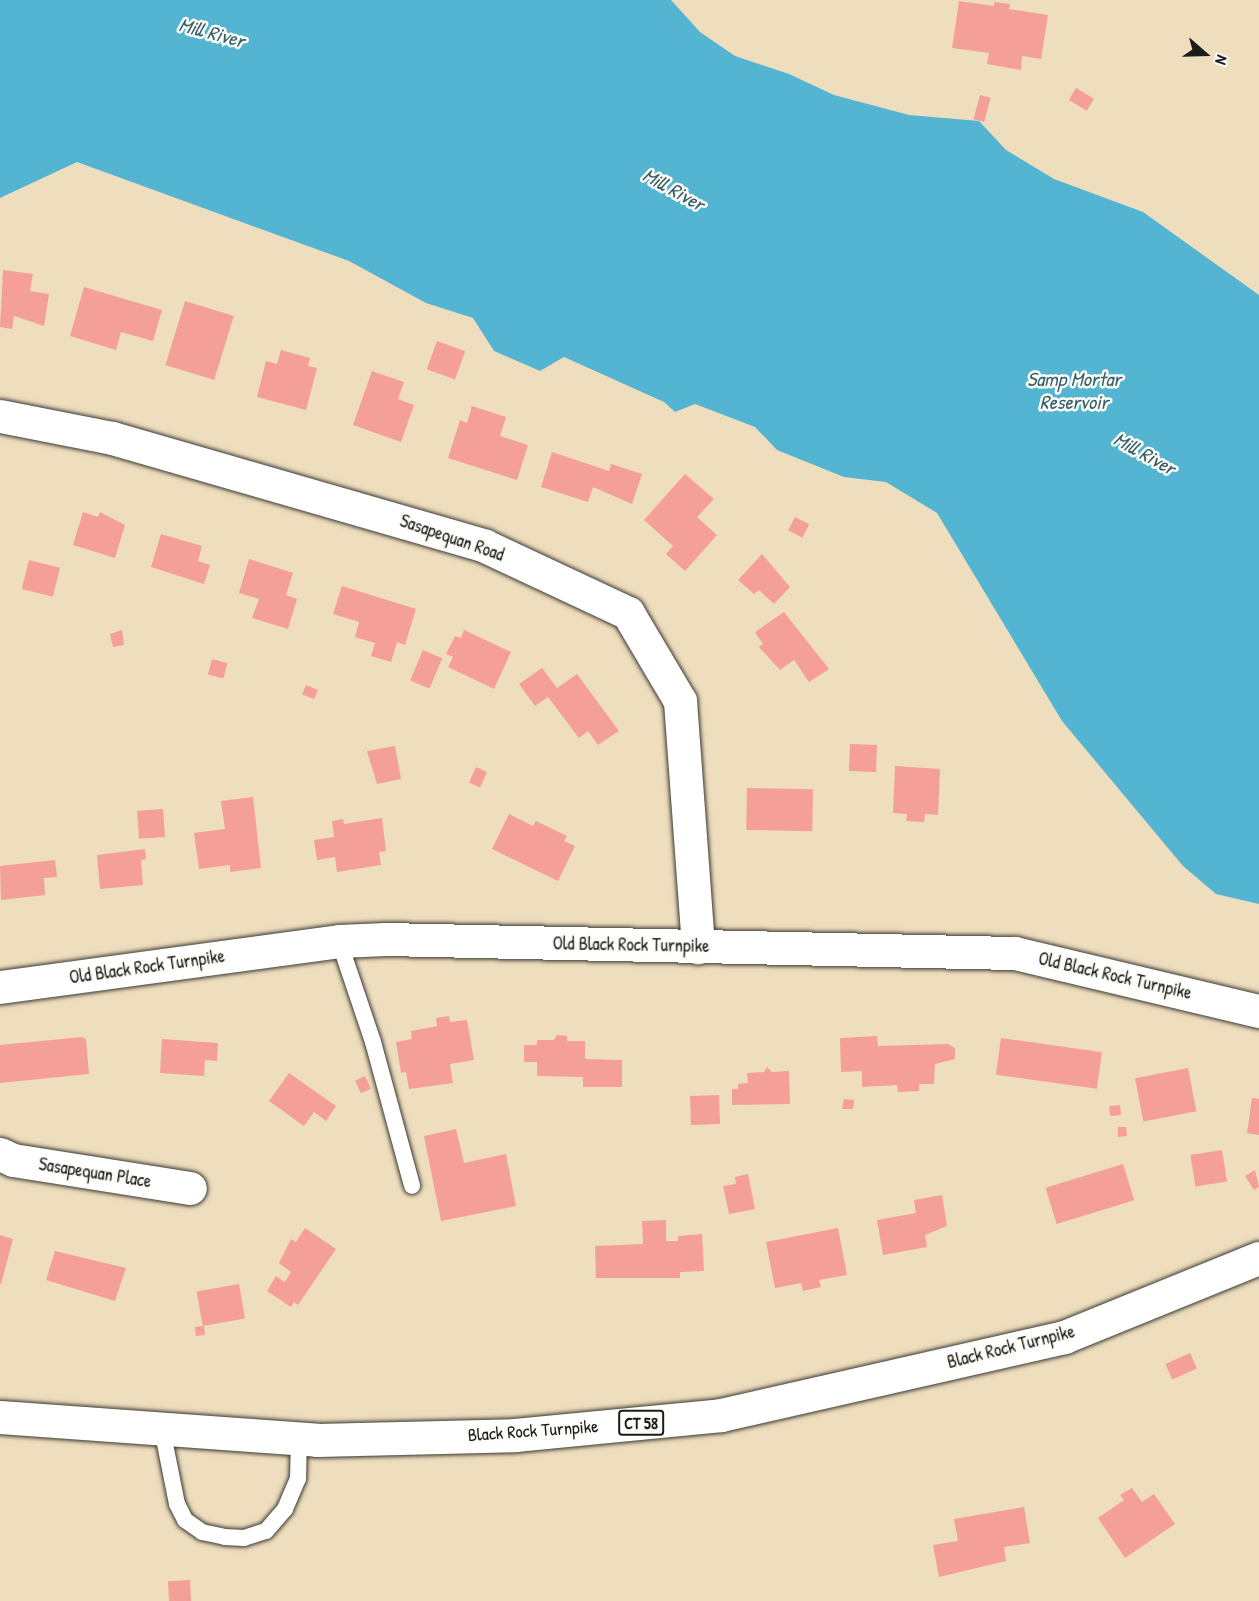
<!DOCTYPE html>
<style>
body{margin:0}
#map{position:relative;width:1259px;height:1601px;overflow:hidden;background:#eedebd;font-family:"Patrick Hand",sans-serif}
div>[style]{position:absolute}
.water>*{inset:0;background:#53b5d1}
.building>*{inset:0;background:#f59f99;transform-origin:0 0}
.roads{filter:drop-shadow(0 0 2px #3c3934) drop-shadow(0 0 2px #3c3934)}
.service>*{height:16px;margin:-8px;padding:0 8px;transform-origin:8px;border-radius:8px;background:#fff}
.minor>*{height:33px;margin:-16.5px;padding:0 16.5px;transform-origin:16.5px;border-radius:16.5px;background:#fff}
.primary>*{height:33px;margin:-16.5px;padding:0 16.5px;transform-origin:16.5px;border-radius:16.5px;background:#fff}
span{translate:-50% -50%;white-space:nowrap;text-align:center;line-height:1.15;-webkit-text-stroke:5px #fdfcf7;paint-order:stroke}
.shield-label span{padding:2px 4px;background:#fdfcf7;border:2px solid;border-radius:4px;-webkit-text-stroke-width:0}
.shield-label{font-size:16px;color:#1c1c1c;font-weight:700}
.street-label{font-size:18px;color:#1c1c1c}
.water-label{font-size:20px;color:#35616d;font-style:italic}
.north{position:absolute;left:1175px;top:24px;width:60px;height:60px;-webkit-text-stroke:4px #fdfcf7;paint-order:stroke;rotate:110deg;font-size:16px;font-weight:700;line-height:24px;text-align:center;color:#1c1c1c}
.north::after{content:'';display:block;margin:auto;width:21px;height:27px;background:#1c1c1c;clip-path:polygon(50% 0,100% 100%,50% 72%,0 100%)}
</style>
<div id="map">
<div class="water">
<i style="clip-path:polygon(0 0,671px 0,700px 32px,735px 56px,789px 74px,834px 95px,909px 115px,979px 121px,1006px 150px,1054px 179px,1143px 212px,1259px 295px,1259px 904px,1216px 894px,1183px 866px,1062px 721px,937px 513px,886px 482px,844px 477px,777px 450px,755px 427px,695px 404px,675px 412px,664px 402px,564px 357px,540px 371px,494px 351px,473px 318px,426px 303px,349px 261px,77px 162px,0 198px)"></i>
</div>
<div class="building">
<i style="clip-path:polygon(959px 1px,994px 6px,994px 2px,1010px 4px,1009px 9px,1048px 15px,1041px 59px,1022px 56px,1021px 70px,987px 64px,989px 53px,952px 48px)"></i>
<i style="left:1076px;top:88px;width:21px;height:14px;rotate:31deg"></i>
<i style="left:980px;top:95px;width:11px;height:25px;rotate:15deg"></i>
<i style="clip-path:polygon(3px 270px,33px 274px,30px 291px,49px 294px,44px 326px,14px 316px,12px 329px,0 327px)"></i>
<i style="clip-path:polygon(84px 287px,162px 310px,153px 341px,121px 332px,116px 350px,70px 336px)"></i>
<i style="left:185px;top:301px;width:51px;height:67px;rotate:17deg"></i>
<i style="left:437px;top:341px;width:30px;height:30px;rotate:20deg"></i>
<i style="clip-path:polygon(281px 350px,310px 358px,308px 366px,317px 368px,306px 410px,257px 397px,266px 361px,277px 364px)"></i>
<i style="clip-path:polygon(372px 371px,404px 382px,398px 399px,414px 405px,401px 442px,353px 425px)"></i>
<i style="clip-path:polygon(472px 406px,506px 417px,500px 436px,528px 445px,517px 480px,448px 458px,460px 420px,467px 423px)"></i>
<i style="clip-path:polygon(552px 452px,609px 471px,611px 464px,642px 474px,632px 504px,593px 487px,588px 502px,541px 487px)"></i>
<i style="clip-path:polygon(685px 474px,714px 499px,697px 517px,717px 535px,685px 571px,666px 554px,673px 546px,644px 520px)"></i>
<i style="clip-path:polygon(83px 512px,98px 517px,100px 512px,125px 525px,115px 558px,73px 545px)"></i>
<i style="left:795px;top:517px;width:16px;height:15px;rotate:27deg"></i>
<i style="clip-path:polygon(161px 534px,202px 546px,198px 561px,210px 565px,204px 584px,151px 567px)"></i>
<i style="clip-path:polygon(762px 554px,790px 587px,774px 604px,759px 590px,754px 594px,738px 580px)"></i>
<i style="clip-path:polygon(249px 559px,293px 573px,286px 595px,297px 599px,288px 629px,252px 618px,259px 599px,239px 593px)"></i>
<i style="left:29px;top:560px;width:32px;height:30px;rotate:14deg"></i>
<i style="clip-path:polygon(342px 586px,416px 609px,405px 645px,397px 642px,391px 662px,371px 656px,375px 643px,355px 637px,359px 622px,333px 614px)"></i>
<i style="clip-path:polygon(784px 612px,829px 669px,809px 682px,794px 660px,780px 670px,759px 647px,763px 644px,755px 632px)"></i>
<i style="clip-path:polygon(122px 630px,124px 645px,113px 647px,110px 634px)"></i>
<i style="clip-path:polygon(464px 630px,511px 652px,494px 689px,448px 667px,453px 657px,446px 654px,455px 636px,461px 638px)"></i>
<i style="left:423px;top:650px;width:21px;height:33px;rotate:23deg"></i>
<i style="left:212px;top:659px;width:16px;height:16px;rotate:15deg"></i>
<i style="clip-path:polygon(542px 668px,557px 688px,577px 674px,619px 731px,598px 745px,588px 731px,579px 738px,548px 697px,535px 706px,519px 684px)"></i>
<i style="left:306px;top:685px;width:13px;height:10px;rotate:23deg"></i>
<i style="left:850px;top:744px;width:27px;height:27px;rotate:2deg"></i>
<i style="clip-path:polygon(395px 746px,401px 779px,377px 784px,367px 751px)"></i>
<i style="clip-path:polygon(895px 766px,940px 769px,938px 815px,925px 814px,924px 822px,906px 821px,907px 814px,893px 813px)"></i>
<i style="left:476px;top:767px;width:12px;height:17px;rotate:24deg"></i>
<i style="left:747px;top:788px;width:66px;height:42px;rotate:1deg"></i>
<i style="clip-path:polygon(253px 797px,261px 868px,230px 872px,230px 865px,199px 869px,194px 833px,225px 829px,221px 801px)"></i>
<i style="left:163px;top:809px;width:28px;height:26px;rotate:86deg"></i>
<i style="clip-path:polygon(509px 814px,533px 826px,536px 821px,567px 836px,564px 841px,575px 846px,558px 881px,492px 849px)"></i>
<i style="clip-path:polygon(382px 818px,386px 851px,379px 852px,381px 865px,337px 872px,335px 857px,317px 860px,314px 840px,334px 837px,332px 821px,343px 819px,344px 824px)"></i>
<i style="clip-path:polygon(145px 849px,146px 859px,141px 860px,143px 885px,100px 889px,97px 855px)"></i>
<i style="clip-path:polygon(55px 860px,57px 877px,44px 878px,45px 895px,1px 900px,0 866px)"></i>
<i style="clip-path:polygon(449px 1016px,450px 1022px,467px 1020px,474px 1060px,450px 1064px,453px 1083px,409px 1089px,406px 1072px,401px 1073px,396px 1042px,412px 1039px,411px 1031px,437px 1026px,436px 1018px)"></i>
<i style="clip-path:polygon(557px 1035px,567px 1036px,567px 1041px,585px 1041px,585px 1059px,622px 1060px,622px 1087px,583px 1087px,583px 1077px,537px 1076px,537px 1062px,524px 1062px,524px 1045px,537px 1045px,537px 1040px,554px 1040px)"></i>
<i style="clip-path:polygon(877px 1036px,878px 1046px,948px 1044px,955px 1048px,955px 1059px,935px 1064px,934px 1084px,919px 1084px,919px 1091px,898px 1092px,897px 1085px,862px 1087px,862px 1071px,841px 1072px,840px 1038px)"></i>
<i style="clip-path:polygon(82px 1037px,86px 1039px,89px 1074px,0 1083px,0 1045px)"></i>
<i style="left:1001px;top:1038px;width:102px;height:37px;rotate:8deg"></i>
<i style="clip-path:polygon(162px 1039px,218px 1043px,217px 1061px,205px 1060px,204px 1076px,160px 1073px)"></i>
<i style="clip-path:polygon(767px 1067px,772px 1072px,789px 1071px,790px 1104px,732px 1105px,732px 1089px,738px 1089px,738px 1084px,748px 1083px,747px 1073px,764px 1072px)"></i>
<i style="left:1188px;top:1068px;width:44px;height:54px;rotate:79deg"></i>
<i style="clip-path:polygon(289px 1073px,336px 1106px,326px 1121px,314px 1112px,304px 1126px,269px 1101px)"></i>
<i style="left:365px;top:1076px;width:14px;height:11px;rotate:65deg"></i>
<i style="left:719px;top:1095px;width:29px;height:29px;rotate:88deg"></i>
<i style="clip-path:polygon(1252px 1098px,1259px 1099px,1259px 1135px,1247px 1133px)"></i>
<i style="clip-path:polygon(844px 1099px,854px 1100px,853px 1109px,842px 1109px)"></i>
<i style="left:1120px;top:1105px;width:10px;height:11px;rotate:84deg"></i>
<i style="clip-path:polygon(1118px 1127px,1126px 1127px,1127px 1136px,1118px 1137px)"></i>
<i style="clip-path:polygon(456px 1129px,464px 1163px,506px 1154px,516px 1206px,441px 1221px,424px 1136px)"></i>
<i style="left:1222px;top:1150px;width:32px;height:32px;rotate:81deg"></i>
<i style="left:1123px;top:1164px;width:38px;height:81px;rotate:73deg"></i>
<i style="clip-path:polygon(1255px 1170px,1259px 1187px,1254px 1190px,1245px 1176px)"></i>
<i style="clip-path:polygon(748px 1174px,755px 1209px,729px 1214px,723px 1186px,736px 1184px,735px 1177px)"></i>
<i style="clip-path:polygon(942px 1195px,947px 1226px,925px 1235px,927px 1247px,883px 1255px,877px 1220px,916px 1213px,914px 1200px)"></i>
<i style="clip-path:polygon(666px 1220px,666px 1241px,678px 1241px,678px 1236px,702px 1234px,704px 1271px,680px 1272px,680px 1278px,596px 1278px,595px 1246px,643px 1244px,642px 1221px)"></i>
<i style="clip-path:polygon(305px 1228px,336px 1249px,298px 1305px,294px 1302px,291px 1307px,267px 1291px,276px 1276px,285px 1282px,291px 1272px,279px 1263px,291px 1239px,296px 1242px)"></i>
<i style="clip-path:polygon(838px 1228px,847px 1275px,819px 1280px,821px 1287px,803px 1291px,801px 1283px,775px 1288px,766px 1242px)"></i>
<i style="clip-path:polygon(0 1235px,13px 1239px,1px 1284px,0 1284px)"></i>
<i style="clip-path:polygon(55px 1251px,126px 1268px,115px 1301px,46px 1280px)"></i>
<i style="left:239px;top:1284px;width:35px;height:43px;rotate:80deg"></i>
<i style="left:204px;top:1326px;width:9px;height:9px;rotate:84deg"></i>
<i style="left:1190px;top:1353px;width:17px;height:27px;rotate:66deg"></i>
<i style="clip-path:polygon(1132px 1488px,1142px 1502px,1154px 1494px,1175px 1524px,1125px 1558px,1098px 1518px,1124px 1500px,1120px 1495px)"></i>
<i style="clip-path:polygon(1024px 1507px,1030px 1543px,1004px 1547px,1006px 1561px,939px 1577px,933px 1545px,958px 1541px,954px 1519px)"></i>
<i style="left:190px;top:1580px;width:21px;height:22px;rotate:87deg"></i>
</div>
<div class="roads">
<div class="service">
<i style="left:339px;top:941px;width:107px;rotate:71.4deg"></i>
<i style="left:373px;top:1042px;width:149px;rotate:74.8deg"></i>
<i style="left:162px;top:1429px;width:76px;rotate:78.7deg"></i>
<i style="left:177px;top:1504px;width:18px;rotate:63deg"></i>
<i style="left:185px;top:1520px;width:21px;rotate:35deg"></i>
<i style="left:202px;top:1532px;width:24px;rotate:12deg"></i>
<i style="left:225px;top:1537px;width:19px;rotate:3deg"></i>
<i style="left:244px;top:1538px;width:23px;rotate:-18deg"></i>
<i style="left:266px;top:1531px;width:29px;rotate:-49deg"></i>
<i style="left:285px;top:1509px;width:33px;rotate:-67deg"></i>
<i style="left:298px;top:1479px;width:40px;rotate:-88.6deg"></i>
</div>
<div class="minor">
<i style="left:0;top:416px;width:114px;rotate:11.1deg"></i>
<i style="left:112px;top:438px;width:388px;rotate:16.1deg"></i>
<i style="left:485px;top:546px;width:158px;rotate:25.1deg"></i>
<i style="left:628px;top:613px;width:102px;rotate:59.4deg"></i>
<i style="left:680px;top:701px;width:247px;rotate:85.8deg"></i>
<i style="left:0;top:987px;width:342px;rotate:-7.7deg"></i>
<i style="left:339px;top:941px;width:47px;rotate:-2.4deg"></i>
<i style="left:386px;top:939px;width:629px;rotate:1.28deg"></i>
<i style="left:1015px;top:953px;width:251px;rotate:13.4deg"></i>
<i style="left:0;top:1154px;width:14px;rotate:25deg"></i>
<i style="left:13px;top:1160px;width:179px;rotate:9deg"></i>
</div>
<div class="primary">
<i style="left:0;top:1417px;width:318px;rotate:4.1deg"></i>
<i style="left:317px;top:1440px;width:198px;rotate:-1.4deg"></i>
<i style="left:515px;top:1435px;width:207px;rotate:-5.5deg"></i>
<i style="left:721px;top:1415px;width:352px;rotate:-12.8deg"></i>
<i style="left:1064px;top:1337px;width:210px;rotate:-22.1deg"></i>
</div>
</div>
<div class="shield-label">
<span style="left:641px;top:1423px">CT 58</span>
</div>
<div class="street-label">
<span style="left:452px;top:538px;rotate:19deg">Sasapequan Road</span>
<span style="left:631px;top:945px;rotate:1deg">Old Black Rock Turnpike</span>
<span style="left:147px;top:967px;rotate:-8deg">Old Black Rock Turnpike</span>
<span style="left:1115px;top:976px;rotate:13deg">Old Black Rock Turnpike</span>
<span style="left:95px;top:1173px;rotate:9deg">Sasapequan Place</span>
<span style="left:1011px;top:1347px;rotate:-14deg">Black Rock Turnpike</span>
<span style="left:533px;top:1431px;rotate:-4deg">Black Rock Turnpike</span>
</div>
<div class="water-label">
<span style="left:212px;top:32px;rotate:15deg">Mill River</span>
<span style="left:674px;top:189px;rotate:29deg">Mill River</span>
<span style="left:1074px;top:390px">Samp Mortar<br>Reservoir</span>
<span style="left:1145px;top:453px;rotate:29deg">Mill River</span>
</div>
<div class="north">N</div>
</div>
